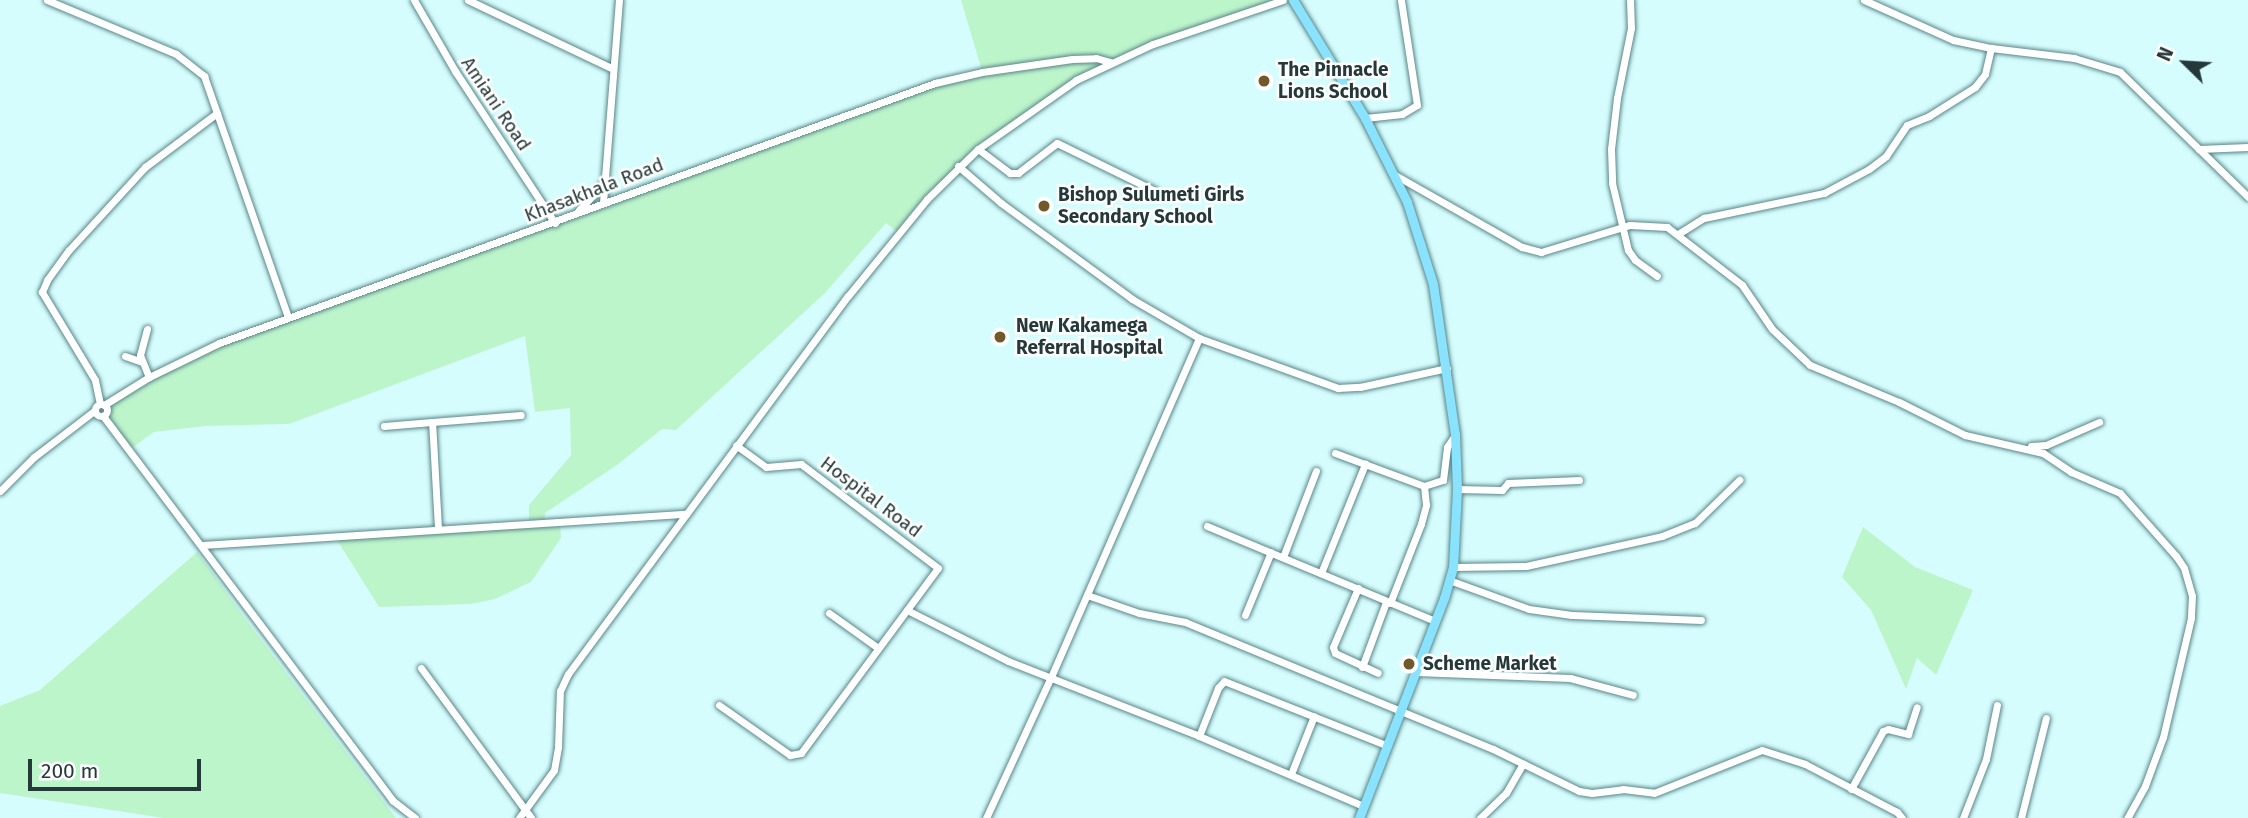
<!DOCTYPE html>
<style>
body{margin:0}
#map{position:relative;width:2248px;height:818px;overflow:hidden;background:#d6fdfe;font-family:"Fira Sans",sans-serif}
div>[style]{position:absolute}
.green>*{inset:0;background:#bdf5cb}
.roads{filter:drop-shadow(0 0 2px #598688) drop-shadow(0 0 2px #598688)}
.minor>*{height:7px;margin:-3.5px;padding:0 3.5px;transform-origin:3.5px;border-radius:3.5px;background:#fff}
.minor>.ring{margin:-3.5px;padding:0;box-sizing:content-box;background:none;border:7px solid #fff;border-radius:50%}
.major>*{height:9px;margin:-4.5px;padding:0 4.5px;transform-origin:4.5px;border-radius:4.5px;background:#89e3fe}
.dots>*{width:19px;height:19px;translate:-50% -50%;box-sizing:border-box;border:4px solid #fff;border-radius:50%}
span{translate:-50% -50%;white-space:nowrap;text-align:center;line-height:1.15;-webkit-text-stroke:5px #fff;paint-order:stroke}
.poi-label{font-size:19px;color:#26393a;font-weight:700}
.left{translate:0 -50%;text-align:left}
.street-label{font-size:19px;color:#26393a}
.north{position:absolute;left:2150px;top:28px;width:70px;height:70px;-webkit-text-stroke:5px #fff;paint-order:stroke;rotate:294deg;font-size:19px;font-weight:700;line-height:28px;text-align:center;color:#26393a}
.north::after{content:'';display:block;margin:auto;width:24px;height:32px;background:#26393a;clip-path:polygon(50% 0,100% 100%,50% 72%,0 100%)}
.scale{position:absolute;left:28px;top:759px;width:173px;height:32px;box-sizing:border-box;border:4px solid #26393a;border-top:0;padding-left:9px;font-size:21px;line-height:24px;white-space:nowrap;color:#26393a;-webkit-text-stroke:5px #fff;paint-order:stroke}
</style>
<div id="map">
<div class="green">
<i style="clip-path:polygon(961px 0,1282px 0,1111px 60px,973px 153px,897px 232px,886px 223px,825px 293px,676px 430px,662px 429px,617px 465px,545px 513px,545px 523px,560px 521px,561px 538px,531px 582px,495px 599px,471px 604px,379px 607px,337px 540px,529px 527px,529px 505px,571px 455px,570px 408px,535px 412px,525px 336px,289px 424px,205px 426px,154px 432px,129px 450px,100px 410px,188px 360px,290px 319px,603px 209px,770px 142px,982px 71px)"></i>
<i style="clip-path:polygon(1863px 527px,1915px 567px,1973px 590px,1936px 675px,1917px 658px,1906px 689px,1871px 610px,1842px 577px)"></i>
<i style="clip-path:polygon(197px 552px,247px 621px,396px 818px,164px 818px,0 793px,0 706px,40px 690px)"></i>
</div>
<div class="roads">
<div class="minor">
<i style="left:47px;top:0;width:140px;rotate:22.7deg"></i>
<i style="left:176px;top:54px;width:36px;rotate:38deg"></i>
<i style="left:204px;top:76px;width:255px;rotate:70.8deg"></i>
<i style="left:414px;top:0;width:82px;rotate:60deg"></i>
<i style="left:455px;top:71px;width:182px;rotate:56.7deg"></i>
<i style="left:468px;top:0;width:158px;rotate:25.4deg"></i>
<i style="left:1630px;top:0;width:28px;rotate:88deg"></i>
<i style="left:1631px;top:28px;width:71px;rotate:101.3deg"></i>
<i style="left:1617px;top:98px;width:51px;rotate:96.7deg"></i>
<i style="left:1611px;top:149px;width:34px;rotate:88deg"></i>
<i style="left:1612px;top:183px;width:69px;rotate:76.6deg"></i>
<i style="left:1628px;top:250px;width:12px;rotate:55deg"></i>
<i style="left:1635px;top:260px;width:27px;rotate:36deg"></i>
<i style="left:1864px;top:0;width:98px;rotate:24.2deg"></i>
<i style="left:1953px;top:40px;width:39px;rotate:12deg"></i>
<i style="left:1991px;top:48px;width:84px;rotate:6.9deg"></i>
<i style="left:2074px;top:58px;width:48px;rotate:16.9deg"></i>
<i style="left:2120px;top:72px;width:179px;rotate:44.3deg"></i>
<i style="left:1365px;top:118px;width:37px;rotate:-6deg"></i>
<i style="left:1402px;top:114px;width:17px;rotate:-31deg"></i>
<i style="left:1417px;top:105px;width:106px;rotate:-98.7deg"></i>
<i style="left:978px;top:149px;width:40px;rotate:37deg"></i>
<i style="left:1010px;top:173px;width:8px"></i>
<i style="left:1018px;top:173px;width:49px;rotate:-37.6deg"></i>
<i style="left:1057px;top:143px;width:109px;rotate:26.1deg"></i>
<i style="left:2199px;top:149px;width:49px;rotate:-2.3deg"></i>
<i style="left:958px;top:166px;width:57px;rotate:40.7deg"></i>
<i style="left:1001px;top:203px;width:162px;rotate:36.2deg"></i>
<i style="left:1132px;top:299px;width:78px;rotate:30.2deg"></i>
<i style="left:1199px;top:338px;width:148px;rotate:19.8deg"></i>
<i style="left:1338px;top:388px;width:22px;rotate:-3deg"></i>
<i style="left:1360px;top:387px;width:89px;rotate:-12.3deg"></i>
<i style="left:1395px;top:175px;width:146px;rotate:29.6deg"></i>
<i style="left:1522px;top:247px;width:20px;rotate:15deg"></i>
<i style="left:1541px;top:252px;width:93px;rotate:-16.9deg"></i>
<i style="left:1630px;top:225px;width:37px;rotate:3deg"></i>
<i style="left:1667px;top:227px;width:95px;rotate:37.7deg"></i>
<i style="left:1742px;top:285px;width:53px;rotate:55.7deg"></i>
<i style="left:1772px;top:329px;width:52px;rotate:43.5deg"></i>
<i style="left:1810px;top:365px;width:96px;rotate:22.6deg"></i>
<i style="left:1899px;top:402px;width:74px;rotate:26.6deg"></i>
<i style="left:1965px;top:435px;width:80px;rotate:13deg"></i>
<i style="left:2043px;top:453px;width:34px;rotate:34deg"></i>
<i style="left:2071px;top:472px;width:53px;rotate:23.2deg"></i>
<i style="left:2120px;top:493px;width:84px;rotate:48.4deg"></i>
<i style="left:2176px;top:556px;width:14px;rotate:56deg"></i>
<i style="left:2184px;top:568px;width:29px;rotate:74deg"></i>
<i style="left:2192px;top:596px;width:22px;rotate:93deg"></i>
<i style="left:2191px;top:618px;width:122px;rotate:103.2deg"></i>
<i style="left:2163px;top:737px;width:52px;rotate:110.2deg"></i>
<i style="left:2145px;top:786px;width:37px;rotate:119deg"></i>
<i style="left:603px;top:203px;width:204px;rotate:-85.5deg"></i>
<i style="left:579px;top:210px;width:34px;rotate:-47deg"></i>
<i style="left:1678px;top:234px;width:31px;rotate:-32deg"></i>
<i style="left:1704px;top:218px;width:123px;rotate:-11.8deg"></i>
<i style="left:1824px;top:193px;width:51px;rotate:-28.1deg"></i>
<i style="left:1869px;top:169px;width:21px;rotate:-37deg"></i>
<i style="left:1886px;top:156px;width:37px;rotate:-56deg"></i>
<i style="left:1907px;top:125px;width:24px;rotate:-22deg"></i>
<i style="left:1929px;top:116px;width:54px;rotate:-32.2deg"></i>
<i style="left:1975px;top:87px;width:16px;rotate:-52deg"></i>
<i style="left:1985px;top:74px;width:27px;rotate:-77deg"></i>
<i style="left:147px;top:329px;width:27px;rotate:105deg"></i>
<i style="left:140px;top:355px;width:24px;rotate:68deg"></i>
<i style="left:125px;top:356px;width:18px;rotate:19deg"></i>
<i class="ring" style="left:95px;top:404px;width:5px;height:5px"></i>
<i style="left:100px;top:404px;width:25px;rotate:-102deg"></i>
<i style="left:95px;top:380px;width:103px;rotate:-121.1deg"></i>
<i style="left:42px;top:292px;width:13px;rotate:-67deg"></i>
<i style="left:47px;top:280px;width:37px;rotate:-54deg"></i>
<i style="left:69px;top:250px;width:113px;rotate:-47.5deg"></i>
<i style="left:145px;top:167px;width:90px;rotate:-36.9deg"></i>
<i style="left:104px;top:405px;width:53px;rotate:-31.9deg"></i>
<i style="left:149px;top:377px;width:78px;rotate:-25.9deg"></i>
<i style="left:219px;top:343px;width:762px;rotate:-19.96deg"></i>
<i style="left:935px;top:83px;width:48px;rotate:-13.2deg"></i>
<i style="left:982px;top:72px;width:91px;rotate:-8.2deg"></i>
<i style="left:1072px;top:59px;width:24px;rotate:-2deg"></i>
<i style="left:1096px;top:58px;width:15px;rotate:16deg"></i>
<i style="left:103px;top:416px;width:481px;rotate:53deg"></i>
<i style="left:392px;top:800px;width:29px;rotate:38deg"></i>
<i style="left:384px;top:426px;width:48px;rotate:-4.8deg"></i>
<i style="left:2031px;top:446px;width:15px;rotate:-4deg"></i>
<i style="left:2046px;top:445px;width:58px;rotate:-23.5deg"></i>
<i style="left:1335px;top:453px;width:95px;rotate:20.3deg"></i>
<i style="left:1424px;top:486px;width:20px;rotate:-18deg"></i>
<i style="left:1443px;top:480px;width:33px;rotate:-83deg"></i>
<i style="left:1447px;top:447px;width:14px;rotate:-56deg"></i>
<i style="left:1457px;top:489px;width:45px;rotate:1.3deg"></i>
<i style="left:1502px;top:490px;width:9px;rotate:-49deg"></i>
<i style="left:1508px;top:483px;width:71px;rotate:-2.4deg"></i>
<i style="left:0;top:491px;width:48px;rotate:-45deg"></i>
<i style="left:34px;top:457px;width:76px;rotate:-37.5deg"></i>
<i style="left:1207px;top:526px;width:247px;rotate:22.6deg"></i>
<i style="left:438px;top:528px;width:106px;rotate:-93.2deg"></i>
<i style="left:432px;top:422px;width:89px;rotate:-4.5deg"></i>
<i style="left:202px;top:545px;width:485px;rotate:-3.7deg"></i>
<i style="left:1283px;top:557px;width:92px;rotate:-69deg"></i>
<i style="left:1453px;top:567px;width:73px;rotate:-0.8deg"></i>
<i style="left:1526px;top:566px;width:139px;rotate:-12.4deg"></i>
<i style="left:1662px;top:536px;width:35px;rotate:-22deg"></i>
<i style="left:1695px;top:523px;width:62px;rotate:-44.3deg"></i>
<i style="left:1321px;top:573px;width:118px;rotate:-68deg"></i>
<i style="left:1449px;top:580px;width:85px;rotate:19.9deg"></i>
<i style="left:1529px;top:609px;width:43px;rotate:7.9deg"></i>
<i style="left:1572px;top:615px;width:129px;rotate:2.2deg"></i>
<i style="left:1358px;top:588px;width:64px;rotate:113deg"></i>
<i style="left:1333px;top:647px;width:6px;rotate:72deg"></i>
<i style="left:1335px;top:653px;width:47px;rotate:24.9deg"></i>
<i style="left:1087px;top:595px;width:55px;rotate:19.1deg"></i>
<i style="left:1139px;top:613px;width:47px;rotate:11.1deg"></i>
<i style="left:1185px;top:622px;width:333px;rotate:22.4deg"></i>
<i style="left:1493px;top:749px;width:96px;rotate:26deg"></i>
<i style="left:1579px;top:791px;width:13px;rotate:9deg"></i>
<i style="left:1592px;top:793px;width:31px;rotate:-7deg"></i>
<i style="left:1623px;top:789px;width:31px;rotate:7deg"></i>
<i style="left:1654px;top:793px;width:116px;rotate:-21.7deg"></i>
<i style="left:1762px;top:750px;width:45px;rotate:18deg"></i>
<i style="left:1805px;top:764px;width:104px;rotate:27.6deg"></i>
<i style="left:1897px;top:812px;width:8px;rotate:50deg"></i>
<i style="left:1390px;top:603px;width:85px;rotate:-68.6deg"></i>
<i style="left:1421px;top:524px;width:20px;rotate:-75deg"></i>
<i style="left:1426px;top:505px;width:19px;rotate:-96deg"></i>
<i style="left:907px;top:610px;width:113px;rotate:26.8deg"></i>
<i style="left:1008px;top:661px;width:205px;rotate:21.4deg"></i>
<i style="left:1199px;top:736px;width:178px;rotate:23.1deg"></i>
<i style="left:829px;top:613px;width:60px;rotate:35.5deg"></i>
<i style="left:1245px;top:615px;width:68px;rotate:-67.6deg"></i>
<i style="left:1362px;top:667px;width:69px;rotate:-69.7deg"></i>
<i style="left:421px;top:668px;width:186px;rotate:53.7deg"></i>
<i style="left:1416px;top:672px;width:154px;rotate:2.2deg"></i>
<i style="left:1570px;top:678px;width:65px;rotate:15.1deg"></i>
<i style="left:719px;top:705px;width:87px;rotate:35.2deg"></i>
<i style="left:790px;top:755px;width:11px;rotate:-10deg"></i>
<i style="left:801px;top:753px;width:230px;rotate:-53.5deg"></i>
<i style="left:938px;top:568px;width:172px;rotate:-142.8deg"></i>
<i style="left:801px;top:464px;width:35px;rotate:175deg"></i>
<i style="left:766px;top:467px;width:37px;rotate:-144deg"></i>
<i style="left:1199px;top:736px;width:52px;rotate:-68.4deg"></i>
<i style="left:1218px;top:688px;width:9px;rotate:-49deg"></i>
<i style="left:1224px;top:681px;width:176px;rotate:21.6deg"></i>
<i style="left:1291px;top:774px;width:62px;rotate:-68.4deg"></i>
<i style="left:1851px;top:789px;width:66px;rotate:-61.1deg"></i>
<i style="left:1883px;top:731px;width:5px;rotate:-22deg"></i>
<i style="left:1888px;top:729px;width:21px;rotate:14deg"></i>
<i style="left:1908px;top:734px;width:28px;rotate:-72deg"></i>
<i style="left:519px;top:818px;width:59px;rotate:-53.9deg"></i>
<i style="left:554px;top:770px;width:23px;rotate:-80deg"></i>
<i style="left:558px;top:747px;width:56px;rotate:-88deg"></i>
<i style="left:560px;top:691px;width:19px;rotate:-65deg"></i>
<i style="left:568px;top:674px;width:470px;rotate:-53.5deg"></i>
<i style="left:848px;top:296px;width:125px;rotate:-50.8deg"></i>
<i style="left:927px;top:199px;width:71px;rotate:-44.4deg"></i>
<i style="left:978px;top:149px;width:120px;rotate:-35.1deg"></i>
<i style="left:1076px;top:80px;width:85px;rotate:-25.1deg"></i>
<i style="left:1153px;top:44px;width:137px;rotate:-18.7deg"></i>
<i style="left:986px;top:818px;width:155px;rotate:-65.3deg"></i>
<i style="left:1051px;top:677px;width:370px;rotate:-66.4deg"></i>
<i style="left:1480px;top:818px;width:36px;rotate:-44deg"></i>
<i style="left:1506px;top:793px;width:34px;rotate:-60deg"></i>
<i style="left:1963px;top:818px;width:63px;rotate:-68.7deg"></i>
<i style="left:1986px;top:759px;width:55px;rotate:-78.5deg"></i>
<i style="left:2021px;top:818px;width:103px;rotate:-76deg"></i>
</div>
<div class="major">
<i style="left:1293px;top:0;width:138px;rotate:58.6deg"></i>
<i style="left:1365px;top:118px;width:94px;rotate:63.4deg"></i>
<i style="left:1407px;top:202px;width:86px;rotate:72.4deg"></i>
<i style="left:1433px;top:284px;width:152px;rotate:81.7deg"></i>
<i style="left:1455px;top:434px;width:55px;rotate:87.9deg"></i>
<i style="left:1457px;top:489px;width:78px;rotate:92.9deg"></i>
<i style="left:1453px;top:567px;width:32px;rotate:106deg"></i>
<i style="left:1444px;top:598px;width:236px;rotate:111.1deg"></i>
</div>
</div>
<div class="dots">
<i style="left:1264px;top:81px;background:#71592a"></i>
<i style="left:1044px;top:206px;background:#71592a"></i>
<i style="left:1000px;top:337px;background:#71592a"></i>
<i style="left:1409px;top:664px;background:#71592a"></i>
</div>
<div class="poi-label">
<span class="left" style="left:1278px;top:81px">The Pinnacle<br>Lions School</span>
<span class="left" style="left:1058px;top:206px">Bishop Sulumeti Girls<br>Secondary School</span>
<span class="left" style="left:1016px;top:337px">New Kakamega<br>Referral Hospital</span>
<span class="left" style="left:1423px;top:664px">Scheme Market</span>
</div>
<div class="street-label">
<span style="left:496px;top:104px;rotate:56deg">Amiani Road</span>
<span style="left:594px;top:190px;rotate:-21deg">Khasakhala Road</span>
<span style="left:871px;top:497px;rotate:37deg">Hospital Road</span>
</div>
<div class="north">N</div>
<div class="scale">200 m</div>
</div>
